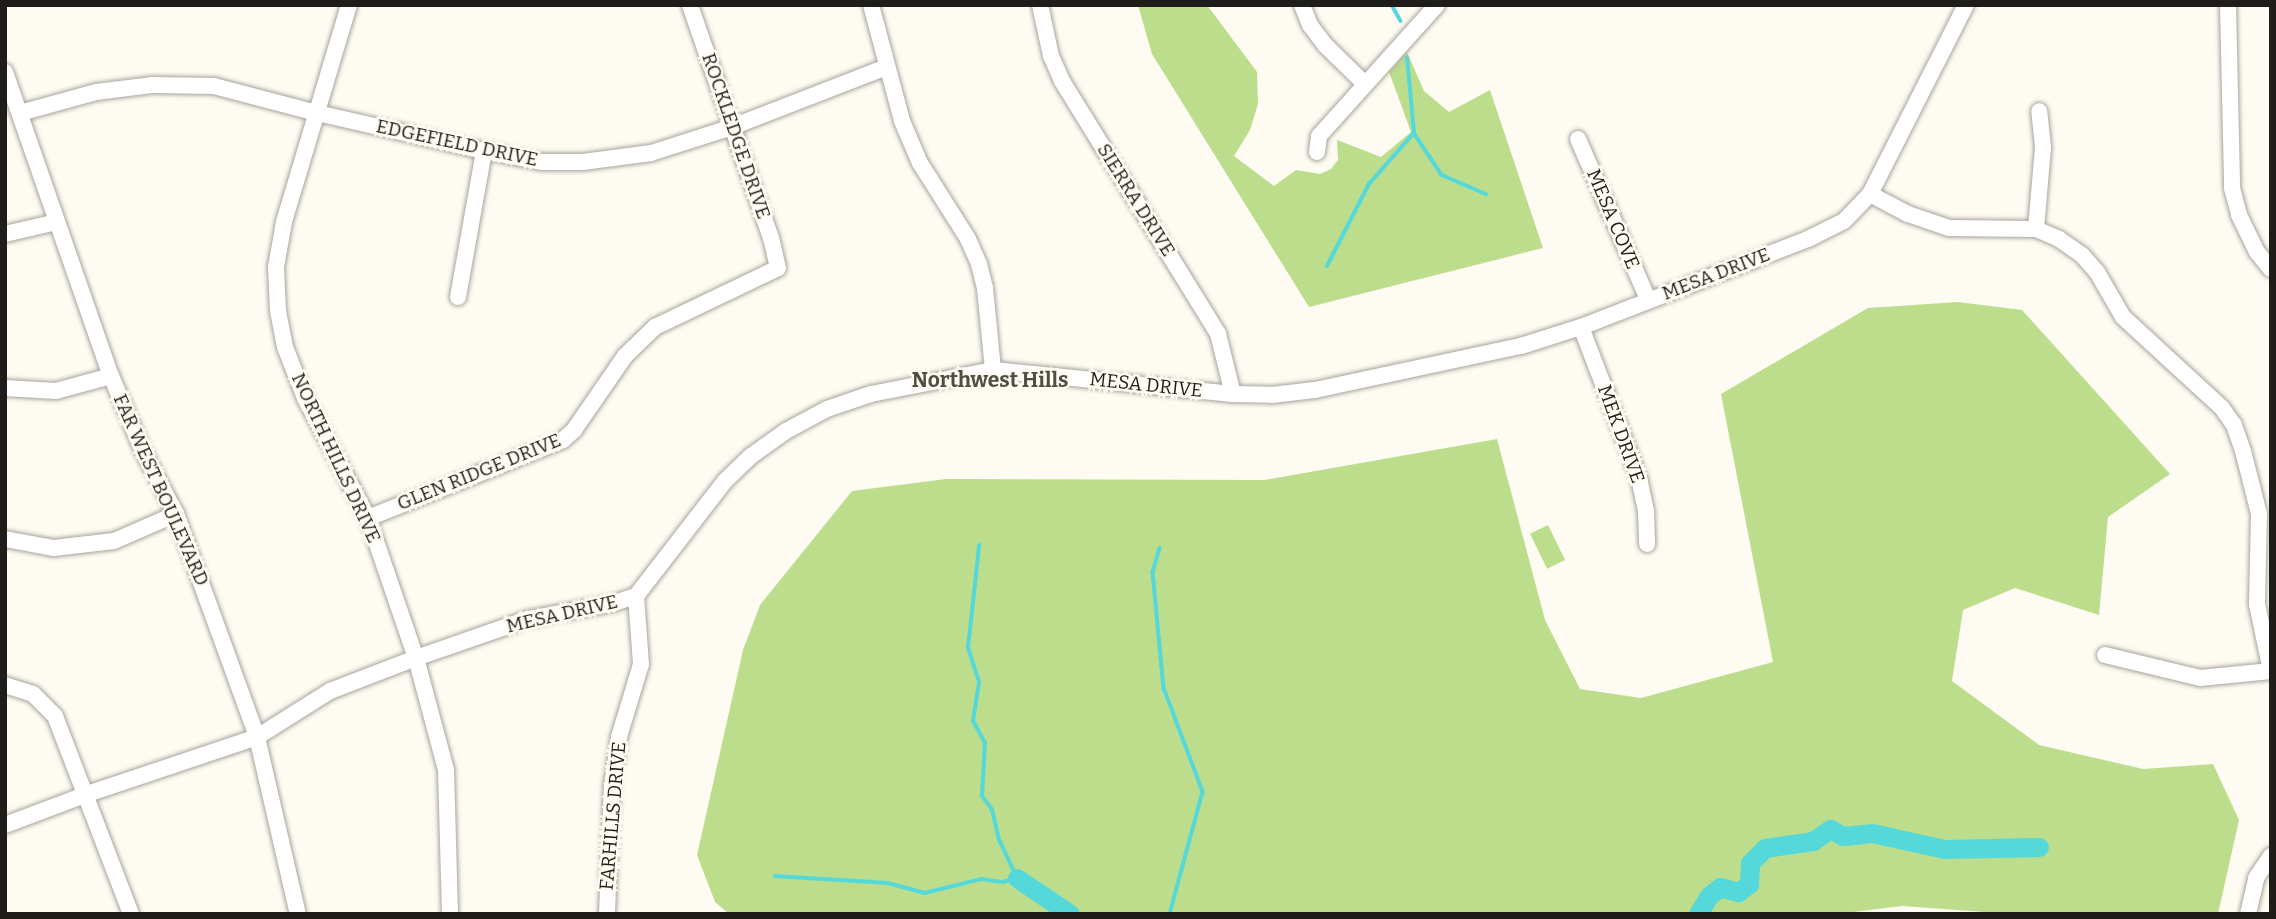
<!DOCTYPE html>
<style>
body{margin:0}
#map{position:relative;width:2276px;height:919px;overflow:hidden;background:#fefbf2;font-family:Bitter,serif}
div>[style]{position:absolute}
.green>*{inset:0;background:#bcdd8b;transform-origin:0 0}
.stream>*{height:3.5px;margin:-1.75px;padding:0 1.75px;transform-origin:1.75px;border-radius:1.75px;background:#54d8da}
.river>*{height:19px;margin:-9.5px;padding:0 9.5px;transform-origin:9.5px;border-radius:9.5px;background:#54d8da}
.roads{filter:drop-shadow(0 0 2px #a7a49c) drop-shadow(0 0 2px #a7a49c)}
.minor>*{height:16px;margin:-8px;padding:0 8px;transform-origin:8px;border-radius:8px;background:#fff}
span{translate:-50% -50%;white-space:nowrap;text-align:center;line-height:1.15;-webkit-text-stroke:5px #fefbf2;paint-order:stroke}
.street-label{font-size:19px;color:#1e1d19}
.neighbourhood-label{font-size:21px;color:#504d45;font-weight:700}
.frame{position:absolute;inset:0;border:7px solid #1e1d19;pointer-events:none}
</style>
<div id="map">
<div class="green">
<i style="clip-path:polygon(1138px 5px,1207px 5px,1257px 72px,1258px 104px,1250px 130px,1234px 156px,1274px 186px,1296px 170px,1320px 174px,1331px 169px,1338px 160px,1337px 140px,1381px 157px,1411px 132px,1389px 72px,1407px 52px,1424px 91px,1449px 112px,1490px 90px,1543px 248px,1309px 307px,1152px 54px)"></i>
<i style="clip-path:polygon(1958px 302px,2022px 310px,2170px 474px,2108px 517px,2099px 615px,2015px 588px,1963px 610px,1952px 681px,2039px 745px,2143px 769px,2213px 764px,2239px 820px,2218px 914px,2012px 914px,1902px 906px,1837px 914px,729px 914px,715px 902px,697px 855px,743px 650px,760px 605px,852px 491px,946px 479px,1264px 480px,1497px 439px,1545px 620px,1580px 689px,1641px 698px,1773px 662px,1721px 394px,1868px 308px)"></i>
<i style="left:1548px;top:525px;width:39px;height:20px;rotate:64deg"></i>
</div>
<div class="stream">
<i style="left:1392px;top:5px;width:18px;rotate:61deg"></i>
<i style="left:1414px;top:133px;width:50px;rotate:56.3deg"></i>
<i style="left:1442px;top:175px;width:48px;rotate:23.4deg"></i>
<i style="left:1327px;top:266px;width:92px;rotate:-62.9deg"></i>
<i style="left:1369px;top:184px;width:68px;rotate:-48.6deg"></i>
<i style="left:1414px;top:133px;width:75px;rotate:-95.3deg"></i>
<i style="left:1160px;top:548px;width:25px;rotate:106deg"></i>
<i style="left:1153px;top:572px;width:117px;rotate:84.6deg"></i>
<i style="left:1164px;top:688px;width:111px;rotate:69.4deg"></i>
<i style="left:1203px;top:792px;width:126px;rotate:105.1deg"></i>
<i style="left:775px;top:876px;width:113px;rotate:3.5deg"></i>
<i style="left:888px;top:883px;width:38px;rotate:15deg"></i>
<i style="left:925px;top:893px;width:58px;rotate:-14deg"></i>
<i style="left:981px;top:879px;width:22px;rotate:8deg"></i>
<i style="left:1003px;top:882px;width:15px;rotate:-16deg"></i>
<i style="left:1017px;top:878px;width:42px;rotate:-115.3deg"></i>
<i style="left:999px;top:840px;width:31px;rotate:-103deg"></i>
<i style="left:992px;top:810px;width:17px;rotate:-126deg"></i>
<i style="left:982px;top:796px;width:53px;rotate:-86.8deg"></i>
<i style="left:985px;top:743px;width:25px;rotate:-119deg"></i>
<i style="left:973px;top:721px;width:39px;rotate:-81deg"></i>
<i style="left:979px;top:682px;width:36px;rotate:-108deg"></i>
<i style="left:968px;top:648px;width:103px;rotate:-83.8deg"></i>
</div>
<div class="river">
<i style="left:1017px;top:878px;width:64px;rotate:34.2deg"></i>
<i style="left:1698px;top:914px;width:21px;rotate:-59deg"></i>
<i style="left:1709px;top:896px;width:14px;rotate:-39deg"></i>
<i style="left:1720px;top:887px;width:19px;rotate:16deg"></i>
<i style="left:1738px;top:892px;width:14px;rotate:-36deg"></i>
<i style="left:1749px;top:884px;width:21px;rotate:-87deg"></i>
<i style="left:1750px;top:863px;width:21px;rotate:-45deg"></i>
<i style="left:1765px;top:848px;width:49px;rotate:-8.3deg"></i>
<i style="left:1813px;top:841px;width:21px;rotate:-35deg"></i>
<i style="left:1830px;top:829px;width:15px;rotate:28deg"></i>
<i style="left:1843px;top:836px;width:29px;rotate:-6deg"></i>
<i style="left:1872px;top:833px;width:74px;rotate:12.5deg"></i>
<i style="left:1944px;top:849px;width:95px;rotate:-1.2deg"></i>
</div>
<div class="roads">
<div class="minor">
<i style="left:349px;top:5px;width:227px;rotate:106.7deg"></i>
<i style="left:284px;top:222px;width:46px;rotate:100.1deg"></i>
<i style="left:276px;top:267px;width:44px;rotate:87.4deg"></i>
<i style="left:278px;top:311px;width:37px;rotate:79deg"></i>
<i style="left:285px;top:347px;width:55px;rotate:68.6deg"></i>
<i style="left:305px;top:398px;width:136px;rotate:62.3deg"></i>
<i style="left:368px;top:518px;width:148px;rotate:71.1deg"></i>
<i style="left:416px;top:658px;width:116px;rotate:75deg"></i>
<i style="left:446px;top:770px;width:144px;rotate:88.4deg"></i>
<i style="left:871px;top:5px;width:120px;rotate:75deg"></i>
<i style="left:902px;top:121px;width:46px;rotate:66.8deg"></i>
<i style="left:920px;top:163px;width:90px;rotate:57.7deg"></i>
<i style="left:968px;top:239px;width:27px;rotate:66deg"></i>
<i style="left:979px;top:264px;width:25px;rotate:76deg"></i>
<i style="left:985px;top:288px;width:82px;rotate:84.4deg"></i>
<i style="left:1040px;top:5px;width:52px;rotate:77.8deg"></i>
<i style="left:1051px;top:56px;width:27px;rotate:66deg"></i>
<i style="left:1062px;top:81px;width:297px;rotate:58.3deg"></i>
<i style="left:1218px;top:334px;width:62px;rotate:76deg"></i>
<i style="left:1302px;top:5px;width:22px;rotate:68deg"></i>
<i style="left:1310px;top:25px;width:25px;rotate:53deg"></i>
<i style="left:1325px;top:45px;width:54px;rotate:44.3deg"></i>
<i style="left:2228px;top:5px;width:183px;rotate:88.7deg"></i>
<i style="left:2232px;top:188px;width:28px;rotate:75deg"></i>
<i style="left:2239px;top:215px;width:41px;rotate:64.1deg"></i>
<i style="left:2257px;top:252px;width:22px;rotate:51deg"></i>
<i style="left:5px;top:72px;width:322px;rotate:70.8deg"></i>
<i style="left:111px;top:376px;width:82px;rotate:66.9deg"></i>
<i style="left:143px;top:451px;width:71px;rotate:62.4deg"></i>
<i style="left:176px;top:514px;width:237px;rotate:70deg"></i>
<i style="left:257px;top:737px;width:182px;rotate:77deg"></i>
<i style="left:20px;top:113px;width:79px;rotate:-15.4deg"></i>
<i style="left:96px;top:92px;width:56px;rotate:-7.1deg"></i>
<i style="left:152px;top:85px;width:62px;rotate:0.9deg"></i>
<i style="left:214px;top:86px;width:106px;rotate:14.7deg"></i>
<i style="left:317px;top:113px;width:171px;rotate:12.8deg"></i>
<i style="left:484px;top:151px;width:60px;rotate:10.6deg"></i>
<i style="left:543px;top:162px;width:40px"></i>
<i style="left:583px;top:162px;width:69px;rotate:-7.5deg"></i>
<i style="left:651px;top:153px;width:85px;rotate:-17.8deg"></i>
<i style="left:732px;top:127px;width:166px;rotate:-21.2deg"></i>
<i style="left:1578px;top:139px;width:175px;rotate:66.4deg"></i>
<i style="left:1317px;top:152px;width:16px;rotate:-83deg"></i>
<i style="left:1319px;top:136px;width:176px;rotate:-48deg"></i>
<i style="left:1870px;top:194px;width:43px;rotate:27.8deg"></i>
<i style="left:1908px;top:214px;width:43px;rotate:18.9deg"></i>
<i style="left:1949px;top:228px;width:87px;rotate:0.7deg"></i>
<i style="left:2036px;top:229px;width:25px;rotate:23deg"></i>
<i style="left:2059px;top:239px;width:28px;rotate:35deg"></i>
<i style="left:2082px;top:255px;width:23px;rotate:49deg"></i>
<i style="left:2097px;top:272px;width:52px;rotate:60deg"></i>
<i style="left:2123px;top:317px;width:134px;rotate:42.6deg"></i>
<i style="left:2222px;top:408px;width:21px;rotate:55deg"></i>
<i style="left:2234px;top:425px;width:28px;rotate:71deg"></i>
<i style="left:2243px;top:451px;width:65px;rotate:75.7deg"></i>
<i style="left:2259px;top:514px;width:90px;rotate:91.3deg"></i>
<i style="left:2257px;top:604px;width:68px;rotate:78.2deg"></i>
<i style="left:2036px;top:229px;width:82px;rotate:-85.1deg"></i>
<i style="left:2043px;top:147px;width:36px;rotate:-96deg"></i>
<i style="left:5px;top:234px;width:53px;rotate:-13deg"></i>
<i style="left:458px;top:297px;width:148px;rotate:-79.9deg"></i>
<i style="left:1581px;top:327px;width:162px;rotate:69deg"></i>
<i style="left:1639px;top:478px;width:35px;rotate:78deg"></i>
<i style="left:1646px;top:512px;width:32px;rotate:88deg"></i>
<i style="left:5px;top:388px;width:51px;rotate:3.4deg"></i>
<i style="left:56px;top:391px;width:57px;rotate:-15.3deg"></i>
<i style="left:368px;top:518px;width:210px;rotate:-21.8deg"></i>
<i style="left:563px;top:440px;width:15px;rotate:-42deg"></i>
<i style="left:574px;top:430px;width:90px;rotate:-55.4deg"></i>
<i style="left:625px;top:356px;width:42px;rotate:-44deg"></i>
<i style="left:655px;top:327px;width:136px;rotate:-25.6deg"></i>
<i style="left:778px;top:268px;width:31px;rotate:-103deg"></i>
<i style="left:771px;top:238px;width:247px;rotate:-109.2deg"></i>
<i style="left:5px;top:539px;width:50px;rotate:10.4deg"></i>
<i style="left:54px;top:548px;width:60px;rotate:-6.7deg"></i>
<i style="left:114px;top:541px;width:68px;rotate:-23.5deg"></i>
<i style="left:2105px;top:655px;width:98px;rotate:13.6deg"></i>
<i style="left:2200px;top:678px;width:71px;rotate:-5.6deg"></i>
<i style="left:5px;top:685px;width:29px;rotate:18deg"></i>
<i style="left:33px;top:694px;width:31px;rotate:45deg"></i>
<i style="left:55px;top:716px;width:212px;rotate:69deg"></i>
<i style="left:5px;top:825px;width:88px;rotate:-20.7deg"></i>
<i style="left:87px;top:794px;width:179px;rotate:-18.5deg"></i>
<i style="left:257px;top:737px;width:86px;rotate:-32.2deg"></i>
<i style="left:330px;top:691px;width:92px;rotate:-21deg"></i>
<i style="left:416px;top:658px;width:119px;rotate:-19.2deg"></i>
<i style="left:528px;top:619px;width:87px;rotate:-10.5deg"></i>
<i style="left:614px;top:603px;width:23px;rotate:-18deg"></i>
<i style="left:636px;top:596px;width:145px;rotate:-52.3deg"></i>
<i style="left:725px;top:481px;width:36px;rotate:-44deg"></i>
<i style="left:751px;top:456px;width:43px;rotate:-35.5deg"></i>
<i style="left:786px;top:431px;width:47px;rotate:-28.2deg"></i>
<i style="left:827px;top:409px;width:46px;rotate:-18.8deg"></i>
<i style="left:871px;top:394px;width:124px;rotate:-11.1deg"></i>
<i style="left:993px;top:370px;width:241px;rotate:5.7deg"></i>
<i style="left:1233px;top:394px;width:39px;rotate:1deg"></i>
<i style="left:1272px;top:395px;width:43px;rotate:-6.6deg"></i>
<i style="left:1315px;top:390px;width:211px;rotate:-12.1deg"></i>
<i style="left:1521px;top:346px;width:63px;rotate:-17.6deg"></i>
<i style="left:1581px;top:327px;width:243px;rotate:-21.2deg"></i>
<i style="left:1808px;top:239px;width:40px;rotate:-26.6deg"></i>
<i style="left:1844px;top:221px;width:37px;rotate:-46deg"></i>
<i style="left:1870px;top:194px;width:212px;rotate:-63.1deg"></i>
<i style="left:607px;top:914px;width:128px;rotate:-87.8deg"></i>
<i style="left:612px;top:786px;width:49px;rotate:-81.9deg"></i>
<i style="left:619px;top:737px;width:76px;rotate:-73.2deg"></i>
<i style="left:641px;top:664px;width:68px;rotate:-94.2deg"></i>
<i style="left:2248px;top:914px;width:37px;rotate:-77deg"></i>
<i style="left:2256px;top:878px;width:27px;rotate:-56deg"></i>
</div>
</div>
<div class="street-label">
<span style="left:736px;top:136px;rotate:71deg">ROCKLEDGE DRIVE</span>
<span style="left:457px;top:143px;rotate:12deg">EDGEFIELD DRIVE</span>
<span style="left:1136px;top:200px;rotate:58deg">SIERRA DRIVE</span>
<span style="left:1613px;top:219px;rotate:67deg">MESA COVE</span>
<span style="left:1716px;top:274px;rotate:-21deg">MESA DRIVE</span>
<span style="left:1146px;top:385px;rotate:6deg">MESA DRIVE</span>
<span style="left:1621px;top:434px;rotate:70deg">MEK DRIVE</span>
<span style="left:336px;top:458px;rotate:65deg">NORTH HILLS DRIVE</span>
<span style="left:479px;top:472px;rotate:-22deg">GLEN RIDGE DRIVE</span>
<span style="left:161px;top:490px;rotate:66deg">FAR WEST BOULEVARD</span>
<span style="left:562px;top:614px;rotate:-13deg">MESA DRIVE</span>
<span style="left:613px;top:816px;rotate:-85deg">FARHILLS DRIVE</span>
</div>
<div class="neighbourhood-label">
<span style="left:990px;top:380px">Northwest Hills</span>
</div>
<div class="frame"></div>
</div>
